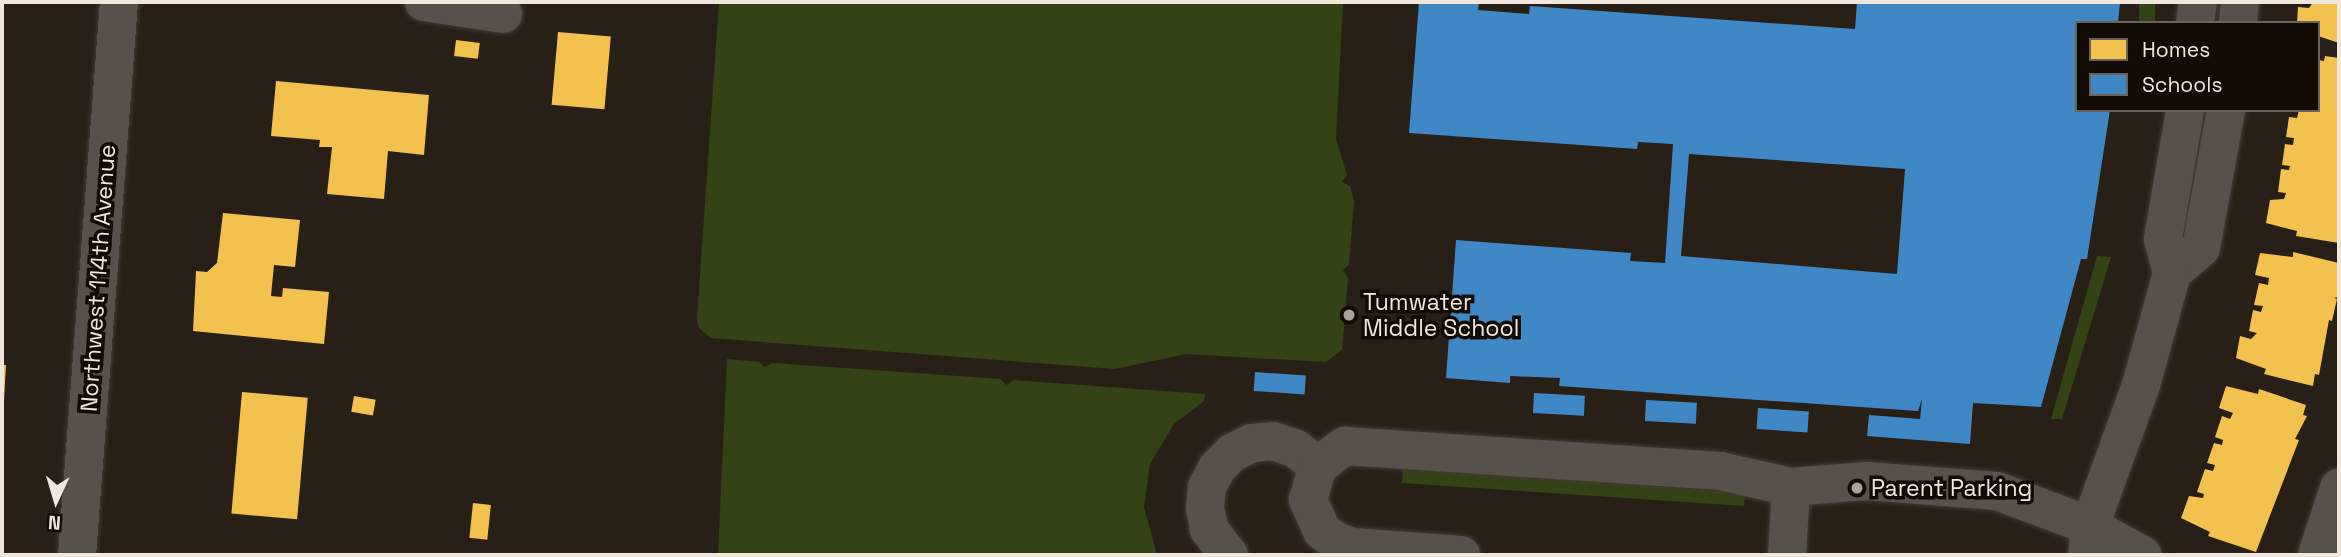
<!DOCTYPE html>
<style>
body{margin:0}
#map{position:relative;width:2341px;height:557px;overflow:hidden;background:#282017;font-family:"Space Grotesk",sans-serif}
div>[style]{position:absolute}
.green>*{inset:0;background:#334315;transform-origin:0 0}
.homes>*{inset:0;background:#f2c14e;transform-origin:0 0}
.schools>*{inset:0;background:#3f88c5;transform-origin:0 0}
.roads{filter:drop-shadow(0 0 2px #423a33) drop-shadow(0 0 2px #423a33)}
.minor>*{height:38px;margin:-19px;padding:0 19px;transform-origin:19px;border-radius:19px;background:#58514b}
.dots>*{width:19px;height:19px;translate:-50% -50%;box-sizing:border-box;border:4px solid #120b05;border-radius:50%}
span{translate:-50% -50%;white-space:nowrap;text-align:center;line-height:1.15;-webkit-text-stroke:7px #120b05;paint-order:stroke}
.street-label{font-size:23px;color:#f1e6dc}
.poi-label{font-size:23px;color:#f1e6dc}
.left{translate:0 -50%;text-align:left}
.frame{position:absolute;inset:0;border:4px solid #f1e6dc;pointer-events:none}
.legend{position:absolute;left:2075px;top:21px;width:245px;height:91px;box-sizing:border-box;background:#120b05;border:2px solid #6b635b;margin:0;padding:9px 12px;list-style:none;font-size:21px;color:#f1e6dc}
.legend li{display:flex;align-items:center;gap:14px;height:35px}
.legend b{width:35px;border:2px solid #6b635b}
.north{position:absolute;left:21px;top:466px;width:70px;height:70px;-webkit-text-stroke:5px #120b05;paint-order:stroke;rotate:184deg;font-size:19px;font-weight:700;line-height:28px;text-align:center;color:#f1e6dc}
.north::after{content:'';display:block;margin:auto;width:24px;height:32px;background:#f1e6dc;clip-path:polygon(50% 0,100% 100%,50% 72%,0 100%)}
</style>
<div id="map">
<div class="green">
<i style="clip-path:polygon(719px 2px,1343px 2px,1336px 139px,1347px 175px,1342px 182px,1350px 186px,1354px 201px,1349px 265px,1343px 270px,1348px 278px,1342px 350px,1326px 362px,1186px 354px,1115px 369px,711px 338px,699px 328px,697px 318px)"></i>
<i style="left:2139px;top:2px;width:16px;height:21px"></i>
<i style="clip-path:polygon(2097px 256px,2111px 257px,2062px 419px,2051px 419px)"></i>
<i style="clip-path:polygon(727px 359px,760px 362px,764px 367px,773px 363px,1001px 379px,1006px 385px,1014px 380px,1205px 394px,1204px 401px,1174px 424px,1150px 464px,1144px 507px,1157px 555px,718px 555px)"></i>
<i style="clip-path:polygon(1403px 467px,1745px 493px,1744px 506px,1402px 483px)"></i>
</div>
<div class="homes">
<i style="clip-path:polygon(2313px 2px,2339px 2px,2339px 43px,2318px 36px,2318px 23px,2297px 23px,2298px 7px,2309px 8px)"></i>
<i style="left:558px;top:32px;width:53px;height:73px;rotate:5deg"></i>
<i style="left:456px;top:40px;width:24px;height:16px;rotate:7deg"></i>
<i style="clip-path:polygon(2325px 56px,2339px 58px,2339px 243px,2296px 236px,2297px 231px,2266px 223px,2270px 200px,2284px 199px,2286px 193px,2278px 192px,2281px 169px,2289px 170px,2290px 166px,2282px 165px,2285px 144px,2293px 145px,2294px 138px,2286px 137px,2289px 117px,2297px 118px,2299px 110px,2318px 110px,2318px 60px,2324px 61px)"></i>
<i style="clip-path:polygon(276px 81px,429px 95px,424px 155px,388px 151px,384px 199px,327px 194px,332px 147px,319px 147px,320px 140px,271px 136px)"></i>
<i style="clip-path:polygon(223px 213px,300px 220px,295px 267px,274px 265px,271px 296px,282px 297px,283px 288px,329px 292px,324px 344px,193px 331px,196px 271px,207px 272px,217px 263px)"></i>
<i style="clip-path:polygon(2293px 252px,2339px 263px,2338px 297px,2334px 298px,2337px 299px,2332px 321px,2329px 320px,2319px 375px,2315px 374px,2313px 386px,2264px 374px,2266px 369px,2236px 358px,2240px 336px,2251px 339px,2257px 333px,2249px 331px,2253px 310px,2261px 312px,2263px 306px,2254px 305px,2259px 283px,2268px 285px,2269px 278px,2255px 275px,2260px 253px,2293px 257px)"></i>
<i style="clip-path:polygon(2px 365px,6px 365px,4px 401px,2px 401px)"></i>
<i style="clip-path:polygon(2226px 386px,2258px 394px,2259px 389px,2306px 405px,2303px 415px,2307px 416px,2295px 439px,2299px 440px,2256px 552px,2208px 536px,2210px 532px,2181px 518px,2189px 496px,2203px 498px,2204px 494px,2197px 492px,2205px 469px,2213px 471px,2215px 465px,2207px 463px,2214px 443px,2222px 445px,2223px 440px,2215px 437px,2222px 416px,2230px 419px,2233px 413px,2219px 408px)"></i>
<i style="left:242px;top:392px;width:66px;height:122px;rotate:5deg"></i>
<i style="left:354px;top:396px;width:22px;height:16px;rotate:10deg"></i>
<i style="left:473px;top:503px;width:18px;height:35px;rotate:6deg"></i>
</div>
<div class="schools">
<i style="clip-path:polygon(evenodd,1419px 2px,1479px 2px,1478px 10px,1529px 14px,1530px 6px,1855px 29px,1857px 2px,2120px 2px,2118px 23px,2077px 23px,2077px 110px,2110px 110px,2087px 259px,2081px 259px,2041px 407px,1973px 403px,1970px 444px,1867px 436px,1869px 415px,1920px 419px,1922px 399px,1918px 411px,1559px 386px,1560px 378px,1510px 376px,1510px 383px,1446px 378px,1456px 240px,1631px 253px,1630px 261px,1665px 263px,1673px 144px,1638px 142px,1637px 149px,1409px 133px,1419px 2px,1689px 154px,1905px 169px,1897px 274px,1681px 256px,1689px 154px)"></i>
<i style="left:1255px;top:372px;width:51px;height:19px;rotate:4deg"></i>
<i style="left:1534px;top:393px;width:51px;height:20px;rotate:3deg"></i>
<i style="left:1646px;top:400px;width:51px;height:21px;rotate:3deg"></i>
<i style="left:1758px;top:408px;width:51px;height:21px;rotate:4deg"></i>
</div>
<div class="roads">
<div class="minor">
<i style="left:424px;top:2px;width:80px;rotate:8.6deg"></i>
<i style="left:2195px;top:23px;width:21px;rotate:-82deg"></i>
<i style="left:2238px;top:23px;width:21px;rotate:-85deg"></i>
<i style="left:2172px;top:273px;width:38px;rotate:-41deg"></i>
<i style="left:2201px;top:248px;width:140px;rotate:-79.7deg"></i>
<i style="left:77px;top:555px;width:555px;rotate:-85.66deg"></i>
<i style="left:1229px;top:555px;width:33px;rotate:-128deg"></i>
<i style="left:1209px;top:529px;width:21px;rotate:-101deg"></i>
<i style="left:1205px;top:508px;width:21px;rotate:-85deg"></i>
<i style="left:1207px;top:487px;width:21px;rotate:-62deg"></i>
<i style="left:1217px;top:468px;width:21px;rotate:-45deg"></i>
<i style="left:1232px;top:453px;width:22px;rotate:-27deg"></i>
<i style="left:1252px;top:443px;width:21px;rotate:-5deg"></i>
<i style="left:1273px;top:441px;width:24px;rotate:19deg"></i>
<i style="left:1296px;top:449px;width:28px;rotate:38deg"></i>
<i style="left:1461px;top:555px;width:109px;rotate:-175.8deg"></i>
<i style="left:1352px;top:547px;width:17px;rotate:-159deg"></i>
<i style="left:1336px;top:541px;width:17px;rotate:-144deg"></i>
<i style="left:1322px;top:531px;width:35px;rotate:-114deg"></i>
<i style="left:1308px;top:499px;width:34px;rotate:-73deg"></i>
<i style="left:1318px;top:466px;width:34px;rotate:-37deg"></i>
<i style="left:1345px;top:446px;width:376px;rotate:3.8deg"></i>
<i style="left:1720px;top:471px;width:73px;rotate:12.7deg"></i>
<i style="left:1791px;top:487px;width:75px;rotate:-4.6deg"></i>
<i style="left:1866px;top:481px;width:131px;rotate:4.4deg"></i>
<i style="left:1997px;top:491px;width:99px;rotate:20.6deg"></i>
<i style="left:2090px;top:526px;width:60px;rotate:29.1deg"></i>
<i style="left:1787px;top:555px;width:68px;rotate:-86.6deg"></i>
<i style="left:2087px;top:555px;width:29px;rotate:-84deg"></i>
<i style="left:2090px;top:526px;width:150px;rotate:-70.1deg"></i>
<i style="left:2141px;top:385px;width:116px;rotate:-74.5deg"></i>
<i style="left:2172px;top:273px;width:35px;rotate:-105deg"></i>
<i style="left:2163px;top:239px;width:131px;rotate:-80.3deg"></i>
<i style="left:2317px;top:555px;width:71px;rotate:-71.8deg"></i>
</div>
</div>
<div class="dots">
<i style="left:1349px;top:315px;background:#aba197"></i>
<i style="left:1857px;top:488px;background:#aba197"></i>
</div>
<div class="street-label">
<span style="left:98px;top:278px;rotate:-86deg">Northwest 114th Avenue</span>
</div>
<div class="poi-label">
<span class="left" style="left:1363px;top:315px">Tumwater<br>Middle School</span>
<span class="left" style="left:1871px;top:488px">Parent Parking</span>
</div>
<div class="frame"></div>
<ul class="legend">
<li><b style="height:19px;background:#f2c14e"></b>Homes</li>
<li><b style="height:19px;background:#3f88c5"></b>Schools</li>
</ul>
<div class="north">N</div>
</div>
